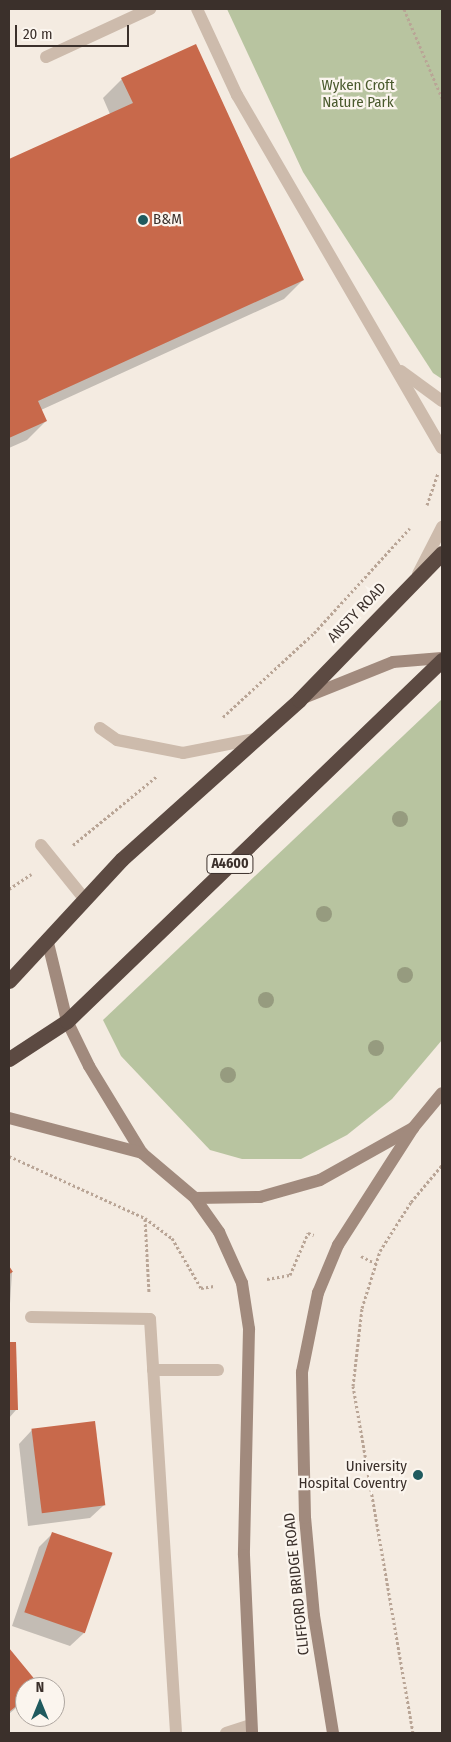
<!DOCTYPE html>
<style>
body{margin:0}
#map{position:relative;width:451px;height:1742px;overflow:hidden;background:#f4ebe1;font-family:"Fira Sans Condensed",sans-serif}
div>[style]{position:absolute}
.green>*{inset:0;background:#b8c4a0}
.shadow>*{inset:0;background:#0003}
.building>*{inset:0;background:#c8694b;transform-origin:0 0}
.path>*{height:3px;margin-top:-1.5px;transform-origin:0;background:repeating-linear-gradient(90deg,#b9a596 0 2.5px,transparent 0 5px)}
.lane>*{height:12px;margin:-6px;padding:0 6px;transform-origin:6px;border-radius:6px;background:#cdbbac}
.street>*{height:12px;margin:-6px;padding:0 6px;transform-origin:6px;border-radius:6px;background:#cdbbac}
.secondary>*{height:12px;margin:-6px;padding:0 6px;transform-origin:6px;border-radius:6px;background:#a18a7d}
.highway>*{height:15px;margin:-7.5px;padding:0 7.5px;transform-origin:7.5px;border-radius:7.5px;background:#5c4a42}
.trees>*{width:16px;height:16px;margin:-8px;border-radius:50%;background:#969b7f}
.dots>*{width:14px;height:14px;translate:-50% -50%;box-sizing:border-box;border:2px solid #fbf5ee;border-radius:50%}
span{translate:-50% -50%;white-space:nowrap;text-align:center;line-height:1.15;-webkit-text-stroke:4.5px #fbf5ee;paint-order:stroke}
.shield-label span{padding:1px 4px;background:#fbf5ee;border:1px solid;border-radius:4px;-webkit-text-stroke-width:0}
.shield-label{font-size:14px;color:#3b302b;font-weight:700}
.park-label{font-size:15px;color:#4a5a2e}
.poi-label{font-size:15px;color:#3b302b}
.left{translate:0 -50%;text-align:left}
.right{translate:-100% -50%;text-align:right}
.street-label{font-size:15px;color:#3b302b}
.frame{position:absolute;inset:0;border:10px solid #3b302b;pointer-events:none}
.north{position:absolute;left:15px;top:1677px;width:50px;height:50px;box-sizing:border-box;background:#fbf5ee;border:1px solid #aea6a0;border-radius:50%;rotate:0deg;font-size:14px;font-weight:700;line-height:20px;text-align:center;color:#3b302b}
.north::after{content:'';display:block;margin:auto;width:18px;height:22px;background:#1f5a5e;clip-path:polygon(50% 0,100% 100%,50% 72%,0 100%)}
.scale{position:absolute;left:15px;top:25px;width:114px;height:22px;box-sizing:border-box;border:2px solid #3b302b;border-top:0;padding-left:6px;font-size:15px;line-height:18px;white-space:nowrap;color:#3b302b;-webkit-text-stroke:4px #fbf5ee;paint-order:stroke}
</style>
<div id="map">
<div class="green">
<i style="clip-path:polygon(227px 9px,442px 9px,442px 379px,433px 373px,303px 172px)"></i>
<i style="clip-path:polygon(442px 699px,442px 1040px,392px 1099px,347px 1135px,301px 1159px,242px 1159px,210px 1150px,121px 1056px,103px 1020px)"></i>
</div>
<div class="shadow">
<i style="clip-path:polygon(122px 79px,303px 280px,284px 299px,41px 410px,46px 421px,27px 440px,9px 448px,9px 161px,110px 114px,103px 98px)"></i>
<i style="clip-path:polygon(9px 1268px,12px 1272px,9px 1320px)"></i>
<i style="clip-path:polygon(9px 1343px,15px 1343px,16px 1410px,9px 1418px)"></i>
<i style="clip-path:polygon(32px 1430px,104px 1505px,90px 1518px,28px 1526px,19px 1444px)"></i>
<i style="clip-path:polygon(52px 1534px,111px 1554px,84px 1633px,70px 1646px,12px 1626px,39px 1547px)"></i>
<i style="clip-path:polygon(9px 1650px,39px 1687px,25px 1687px,25px 1700px,9px 1714px)"></i>
</div>
<div class="building">
<i style="clip-path:polygon(196px 44px,304px 280px,38px 401px,47px 421px,9px 438px,9px 159px,133px 103px,121px 78px)"></i>
<i style="left:9px;top:1266px;width:7px;height:51px;rotate:56deg"></i>
<i style="clip-path:polygon(9px 1342px,16px 1342px,18px 1410px,9px 1410px)"></i>
<i style="left:95px;top:1421px;width:85px;height:64px;rotate:83deg"></i>
<i style="left:52px;top:1532px;width:64px;height:85px;rotate:19deg"></i>
<i style="clip-path:polygon(9px 1648px,41px 1687px,25px 1687px,25px 1699px,9px 1712px)"></i>
</div>
<div class="path">
<i style="left:404px;top:9px;width:97px;rotate:66.9deg"></i>
<i style="left:427px;top:505px;width:34px;rotate:-71deg"></i>
<i style="left:223px;top:717px;width:124px;rotate:-42.7deg"></i>
<i style="left:314px;top:633px;width:142px;rotate:-47.6deg"></i>
<i style="left:73px;top:845px;width:109px;rotate:-39.4deg"></i>
<i style="left:9px;top:889px;width:27px;rotate:-34deg"></i>
<i style="left:9px;top:1156px;width:149px;rotate:24.5deg"></i>
<i style="left:145px;top:1218px;width:34px;rotate:37deg"></i>
<i style="left:172px;top:1238px;width:58px;rotate:59.9deg"></i>
<i style="left:201px;top:1288px;width:13px;rotate:-9deg"></i>
<i style="left:145px;top:1219px;width:73px;rotate:86.9deg"></i>
<i style="left:361px;top:1256px;width:16px;rotate:27deg"></i>
<i style="left:267px;top:1279px;width:23px;rotate:-10deg"></i>
<i style="left:290px;top:1275px;width:46px;rotate:-66.8deg"></i>
<i style="left:308px;top:1233px;width:6px;rotate:18deg"></i>
<i style="left:413px;top:1733px;width:352px;rotate:-99.8deg"></i>
<i style="left:353px;top:1386px;width:79px;rotate:-83.4deg"></i>
<i style="left:362px;top:1308px;width:60px;rotate:-72.5deg"></i>
<i style="left:380px;top:1251px;width:58px;rotate:-57.7deg"></i>
<i style="left:411px;top:1202px;width:48px;rotate:-50deg"></i>
</div>
<div class="lane">
<i style="left:197px;top:9px;width:95px;rotate:65.1deg"></i>
<i style="left:237px;top:95px;width:408px;rotate:59.9deg"></i>
<i style="left:46px;top:57px;width:115px;rotate:-24.8deg"></i>
<i style="left:401px;top:371px;width:51px;rotate:36.2deg"></i>
<i style="left:418px;top:574px;width:53px;rotate:-62.9deg"></i>
<i style="left:100px;top:728px;width:21px;rotate:35deg"></i>
<i style="left:117px;top:740px;width:67px;rotate:11.1deg"></i>
<i style="left:183px;top:753px;width:72px;rotate:-11.2deg"></i>
<i style="left:41px;top:845px;width:67px;rotate:51.1deg"></i>
<i style="left:31px;top:1317px;width:119px;rotate:1deg"></i>
<i style="left:150px;top:1319px;width:415px;rotate:86.4deg"></i>
<i style="left:153px;top:1370px;width:65px"></i>
</div>
<div class="street">
<i style="left:226px;top:1733px;width:26px;rotate:-18deg"></i>
</div>
<div class="secondary">
<i style="left:301px;top:699px;width:99px;rotate:-21.9deg"></i>
<i style="left:393px;top:662px;width:49px;rotate:-4.7deg"></i>
<i style="left:47px;top:939px;width:84px;rotate:76.3deg"></i>
<i style="left:67px;top:1021px;width:50px;rotate:63.9deg"></i>
<i style="left:89px;top:1066px;width:102px;rotate:58.7deg"></i>
<i style="left:142px;top:1153px;width:70px;rotate:40.3deg"></i>
<i style="left:195px;top:1198px;width:42px;rotate:54.8deg"></i>
<i style="left:219px;top:1232px;width:56px;rotate:65.7deg"></i>
<i style="left:242px;top:1283px;width:47px;rotate:81.3deg"></i>
<i style="left:249px;top:1329px;width:226px;rotate:91.3deg"></i>
<i style="left:244px;top:1555px;width:178px;rotate:87.4deg"></i>
<i style="left:9px;top:1118px;width:138px;rotate:14.7deg"></i>
<i style="left:195px;top:1198px;width:65px;rotate:-0.9deg"></i>
<i style="left:260px;top:1197px;width:62px;rotate:-15.8deg"></i>
<i style="left:320px;top:1180px;width:107px;rotate:-29.2deg"></i>
<i style="left:413px;top:1128px;width:45px;rotate:-50.4deg"></i>
<i style="left:333px;top:1733px;width:119px;rotate:-99.2deg"></i>
<i style="left:314px;top:1616px;width:98px;rotate:-95.2deg"></i>
<i style="left:305px;top:1518px;width:146px;rotate:-91.2deg"></i>
<i style="left:302px;top:1372px;width:81px;rotate:-78.6deg"></i>
<i style="left:318px;top:1293px;width:52px;rotate:-67.4deg"></i>
<i style="left:338px;top:1245px;width:139px;rotate:-57.3deg"></i>
</div>
<div class="highway">
<i style="left:9px;top:981px;width:166px;rotate:-47.2deg"></i>
<i style="left:122px;top:859px;width:238px;rotate:-41.9deg"></i>
<i style="left:299px;top:700px;width:205px;rotate:-45.8deg"></i>
<i style="left:9px;top:1059px;width:69px;rotate:-33.2deg"></i>
<i style="left:67px;top:1021px;width:521px;rotate:-43.91deg"></i>
</div>
<div class="trees">
<i style="left:400px;top:819px"></i>
<i style="left:324px;top:914px"></i>
<i style="left:405px;top:975px"></i>
<i style="left:266px;top:1000px"></i>
<i style="left:376px;top:1048px"></i>
<i style="left:228px;top:1075px"></i>
</div>
<div class="dots">
<i style="left:143px;top:220px;background:#1f5a5e"></i>
<i style="left:418px;top:1475px;background:#1f5a5e"></i>
</div>
<div class="shield-label">
<span style="left:230px;top:864px">A4600</span>
</div>
<div class="park-label">
<span style="left:358px;top:94px">Wyken Croft<br>Nature Park</span>
</div>
<div class="poi-label">
<span class="left" style="left:153px;top:220px">B&amp;M</span>
<span class="right" style="left:407px;top:1475px">University<br>Hospital Coventry</span>
</div>
<div class="street-label">
<span style="left:357px;top:613px;rotate:-46deg">ANSTY ROAD</span>
<span style="left:297px;top:1584px;rotate:-96deg">CLIFFORD BRIDGE ROAD</span>
</div>
<div class="frame"></div>
<div class="north">N</div>
<div class="scale">20 m</div>
</div>
